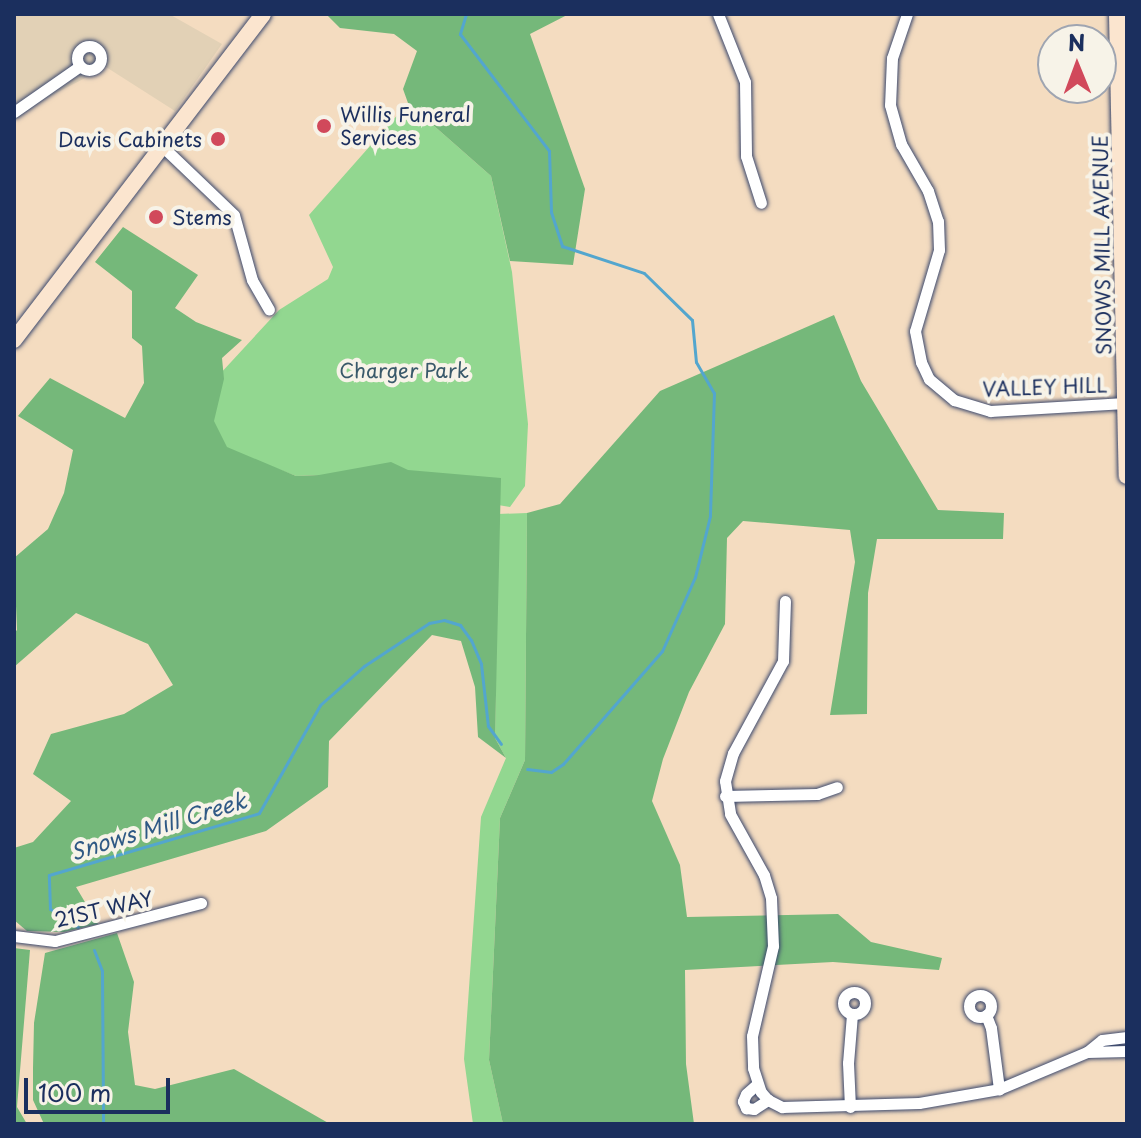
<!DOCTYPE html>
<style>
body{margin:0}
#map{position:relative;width:1141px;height:1138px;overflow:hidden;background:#f4dcc0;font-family:"Playpen Sans",sans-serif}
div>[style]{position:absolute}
.built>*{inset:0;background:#e2d1b6}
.green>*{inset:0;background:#92d790}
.forest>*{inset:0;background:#75b87a}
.stream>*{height:3px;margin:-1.5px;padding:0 1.5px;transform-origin:1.5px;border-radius:1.5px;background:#53a6ce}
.roads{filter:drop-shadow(0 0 2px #3c496d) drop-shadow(0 0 2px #3c496d)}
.minor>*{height:11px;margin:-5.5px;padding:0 5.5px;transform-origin:5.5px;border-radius:5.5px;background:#fff}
.minor>.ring{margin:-5.5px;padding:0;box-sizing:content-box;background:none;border:11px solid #fff;border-radius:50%}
.secondary>*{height:16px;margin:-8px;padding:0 8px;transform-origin:8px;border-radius:8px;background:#fbe5cf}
.dots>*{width:22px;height:22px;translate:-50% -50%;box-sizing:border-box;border:4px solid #f7f3e8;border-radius:50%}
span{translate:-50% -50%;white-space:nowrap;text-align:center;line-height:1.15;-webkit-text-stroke:8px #f7f3e8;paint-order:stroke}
.poi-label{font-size:20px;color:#1b2f5e}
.left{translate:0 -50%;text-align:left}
.right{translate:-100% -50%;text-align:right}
.street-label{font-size:20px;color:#1b2f5e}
.park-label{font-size:20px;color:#39596a}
.water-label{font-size:22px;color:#2f5985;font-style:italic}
.frame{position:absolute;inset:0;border:16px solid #1b2f5e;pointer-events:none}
.north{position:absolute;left:1037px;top:24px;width:80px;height:80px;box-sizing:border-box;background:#f7f3e8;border:2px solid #9fa5b1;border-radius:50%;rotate:359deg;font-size:22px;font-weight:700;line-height:32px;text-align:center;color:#1b2f5e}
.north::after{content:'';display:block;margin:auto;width:28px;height:36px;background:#d1495b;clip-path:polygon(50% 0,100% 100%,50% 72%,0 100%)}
.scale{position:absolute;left:24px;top:1078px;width:146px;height:36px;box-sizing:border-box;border:4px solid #1b2f5e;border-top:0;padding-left:10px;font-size:24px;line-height:28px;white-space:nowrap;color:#1b2f5e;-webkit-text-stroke:6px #f7f3e8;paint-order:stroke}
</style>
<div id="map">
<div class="built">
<i style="clip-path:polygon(14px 14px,169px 14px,222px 44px,175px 111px,106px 67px,45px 99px,14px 121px)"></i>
</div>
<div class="green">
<i style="clip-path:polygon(408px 103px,491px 176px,512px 272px,528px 424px,525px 486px,510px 507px,319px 475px,296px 476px,203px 440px,219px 375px,279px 310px,328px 279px,333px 267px,309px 215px)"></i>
<i style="clip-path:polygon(527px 513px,525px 760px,500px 818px,489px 1060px,503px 1124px,473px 1124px,464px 1059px,481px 817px,506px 758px,495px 738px,498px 514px)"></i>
</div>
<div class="forest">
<i style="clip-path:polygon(326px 14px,569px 14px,530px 34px,585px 189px,573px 265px,510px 261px,491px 176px,408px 103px,403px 89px,417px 51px,394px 34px,340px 28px)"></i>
<i style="clip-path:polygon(123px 227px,198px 275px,175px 308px,196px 322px,242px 340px,222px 358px,224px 379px,214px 421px,227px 447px,296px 476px,319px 475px,391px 462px,408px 470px,501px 478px,495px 738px,506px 758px,478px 737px,475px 687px,461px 641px,432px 635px,329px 741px,328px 787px,266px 831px,76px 887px,98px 924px,64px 932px,27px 931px,14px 920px,14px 848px,33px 842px,71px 801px,33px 774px,51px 734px,124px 714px,173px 685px,148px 644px,76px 613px,14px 667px,14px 633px,17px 630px,14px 558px,48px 529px,64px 493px,73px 450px,18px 416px,50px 378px,125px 418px,144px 383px,142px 346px,132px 338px,132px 291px,95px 262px)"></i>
<i style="clip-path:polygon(834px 315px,861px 381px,938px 510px,1004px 513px,1003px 539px,877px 539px,868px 593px,867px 714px,830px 715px,855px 562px,850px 530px,743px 521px,727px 538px,725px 624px,689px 692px,663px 759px,652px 801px,680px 865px,687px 917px,838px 914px,871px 942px,942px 958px,939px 970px,833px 962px,685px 970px,686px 1064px,694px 1124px,503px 1124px,489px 1060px,500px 818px,525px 760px,527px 513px,560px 504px,660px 391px)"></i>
<i style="clip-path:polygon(117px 933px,134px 982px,128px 1032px,135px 1085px,155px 1089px,234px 1069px,330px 1124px,44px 1124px,33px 1100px,33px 1068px,34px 1023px,45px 953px)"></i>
<i style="clip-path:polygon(14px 948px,30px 950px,17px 1107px,27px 1124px,14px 1124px)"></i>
</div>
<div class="stream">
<i style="left:466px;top:14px;width:21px;rotate:107deg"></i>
<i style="left:460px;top:34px;width:147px;rotate:52.7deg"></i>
<i style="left:549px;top:151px;width:61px;rotate:88.1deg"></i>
<i style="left:551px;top:212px;width:36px;rotate:72deg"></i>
<i style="left:562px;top:246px;width:86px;rotate:18.2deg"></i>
<i style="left:644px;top:273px;width:67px;rotate:44.4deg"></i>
<i style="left:692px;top:320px;width:42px;rotate:84.6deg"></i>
<i style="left:696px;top:362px;width:36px;rotate:60deg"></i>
<i style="left:714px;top:393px;width:123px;rotate:91.9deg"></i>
<i style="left:710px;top:516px;width:63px;rotate:103.8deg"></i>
<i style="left:695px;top:577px;width:81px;rotate:114deg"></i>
<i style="left:662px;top:651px;width:150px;rotate:131.2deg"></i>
<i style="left:563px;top:764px;width:14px;rotate:146deg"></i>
<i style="left:551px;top:772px;width:24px;rotate:-173deg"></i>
<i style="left:78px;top:927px;width:33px;rotate:-147deg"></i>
<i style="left:50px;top:909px;width:34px;rotate:-92deg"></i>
<i style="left:49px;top:875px;width:219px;rotate:-16.4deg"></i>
<i style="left:259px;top:813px;width:124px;rotate:-60.5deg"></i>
<i style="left:320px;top:705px;width:59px;rotate:-41.6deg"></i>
<i style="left:364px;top:666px;width:78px;rotate:-33.5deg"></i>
<i style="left:429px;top:623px;width:15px;rotate:-11deg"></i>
<i style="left:444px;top:620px;width:17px;rotate:17deg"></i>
<i style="left:460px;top:625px;width:19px;rotate:54deg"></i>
<i style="left:471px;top:640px;width:26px;rotate:67deg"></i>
<i style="left:481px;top:664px;width:62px;rotate:83.6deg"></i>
<i style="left:488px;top:726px;width:22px;rotate:54deg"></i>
<i style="left:94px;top:950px;width:22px;rotate:69deg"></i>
<i style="left:102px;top:971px;width:153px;rotate:89.6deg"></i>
</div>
<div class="roads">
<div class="minor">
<i style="left:718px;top:14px;width:73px;rotate:68.3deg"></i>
<i style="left:745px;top:82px;width:74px;rotate:89.2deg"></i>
<i style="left:746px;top:156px;width:49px;rotate:72.3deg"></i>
<i style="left:907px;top:14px;width:46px;rotate:108.8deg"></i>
<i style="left:892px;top:58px;width:47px;rotate:92.4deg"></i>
<i style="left:890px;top:105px;width:41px;rotate:74.2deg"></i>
<i style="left:901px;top:144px;width:54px;rotate:60.1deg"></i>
<i style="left:928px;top:191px;width:32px;rotate:72deg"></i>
<i style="left:938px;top:221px;width:29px;rotate:88deg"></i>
<i style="left:939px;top:250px;width:84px;rotate:106.5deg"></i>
<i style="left:915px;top:331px;width:32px;rotate:79deg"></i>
<i style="left:921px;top:362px;width:19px;rotate:65deg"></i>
<i style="left:929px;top:379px;width:33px;rotate:40deg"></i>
<i style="left:954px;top:400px;width:38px;rotate:17deg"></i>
<i style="left:990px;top:411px;width:135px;rotate:-3.4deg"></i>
<i class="ring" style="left:77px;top:46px;width:13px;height:13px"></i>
<i style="left:14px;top:112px;width:80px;rotate:-34.9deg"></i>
<i style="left:163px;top:147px;width:98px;rotate:43.8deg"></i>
<i style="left:234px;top:215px;width:67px;rotate:74.5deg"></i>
<i style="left:252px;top:280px;width:34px;rotate:60deg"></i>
<i style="left:785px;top:601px;width:60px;rotate:91.9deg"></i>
<i style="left:783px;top:661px;width:105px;rotate:118.5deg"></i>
<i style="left:733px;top:753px;width:29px;rotate:106deg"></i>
<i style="left:725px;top:781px;width:33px;rotate:81deg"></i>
<i style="left:730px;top:814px;width:70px;rotate:60.9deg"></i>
<i style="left:764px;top:875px;width:24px;rotate:73deg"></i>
<i style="left:771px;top:898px;width:48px;rotate:87.6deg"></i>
<i style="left:773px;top:946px;width:92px;rotate:103.1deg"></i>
<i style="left:752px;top:1036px;width:32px;rotate:88deg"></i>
<i style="left:753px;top:1068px;width:25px;rotate:72deg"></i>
<i style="left:761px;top:1092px;width:11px;rotate:49deg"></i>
<i style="left:768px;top:1100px;width:16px;rotate:27deg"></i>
<i style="left:782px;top:1107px;width:137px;rotate:-1.7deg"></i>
<i style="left:919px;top:1103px;width:81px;rotate:-9.9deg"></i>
<i style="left:999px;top:1089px;width:95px;rotate:-22.8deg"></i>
<i style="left:1087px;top:1052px;width:19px;rotate:-39deg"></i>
<i style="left:1102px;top:1040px;width:25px;rotate:-7deg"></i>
<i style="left:725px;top:796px;width:92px;rotate:-1.2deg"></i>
<i style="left:817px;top:794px;width:21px;rotate:-19deg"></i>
<i style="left:14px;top:936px;width:41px;rotate:7deg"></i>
<i style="left:55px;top:941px;width:151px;rotate:-14.6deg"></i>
<i class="ring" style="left:843px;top:992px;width:11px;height:11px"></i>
<i class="ring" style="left:969px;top:995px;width:11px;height:11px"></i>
<i style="left:986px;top:1015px;width:14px;rotate:69deg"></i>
<i style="left:991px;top:1028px;width:62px;rotate:82.5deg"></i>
<i style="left:1087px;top:1052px;width:40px;rotate:-1.4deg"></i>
<i style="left:756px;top:1085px;width:13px;rotate:138deg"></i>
<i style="left:746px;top:1094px;width:8px;rotate:113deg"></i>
<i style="left:743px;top:1101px;width:8px;rotate:67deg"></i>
<i style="left:746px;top:1108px;width:8px;rotate:7deg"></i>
<i style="left:754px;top:1109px;width:17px;rotate:-33deg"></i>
<i style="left:850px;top:1107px;width:44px;rotate:-92.6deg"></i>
<i style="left:848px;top:1063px;width:49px;rotate:-85.3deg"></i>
</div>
<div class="secondary">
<i style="left:1117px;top:14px;width:462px;rotate:88.8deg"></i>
<i style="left:14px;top:340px;width:410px;rotate:-52.6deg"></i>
</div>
</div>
<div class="dots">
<i style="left:324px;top:126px;background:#d1495b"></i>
<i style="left:218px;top:139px;background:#d1495b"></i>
<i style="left:156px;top:217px;background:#d1495b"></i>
</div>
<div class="poi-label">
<span class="left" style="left:340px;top:126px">Willis Funeral<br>Services</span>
<span class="right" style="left:202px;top:139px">Davis Cabinets</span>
<span class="left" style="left:172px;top:217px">Stems</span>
</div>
<div class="street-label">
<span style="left:1102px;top:245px;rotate:-91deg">SNOWS MILL AVENUE</span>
<span style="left:1045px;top:387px;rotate:-2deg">VALLEY HILL</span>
<span style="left:104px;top:909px;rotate:-13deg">21ST WAY</span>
</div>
<div class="park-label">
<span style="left:404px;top:370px">Charger Park</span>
</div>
<div class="water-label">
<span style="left:158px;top:825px;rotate:-17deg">Snows Mill Creek</span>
</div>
<div class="frame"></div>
<div class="north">N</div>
<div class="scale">100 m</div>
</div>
